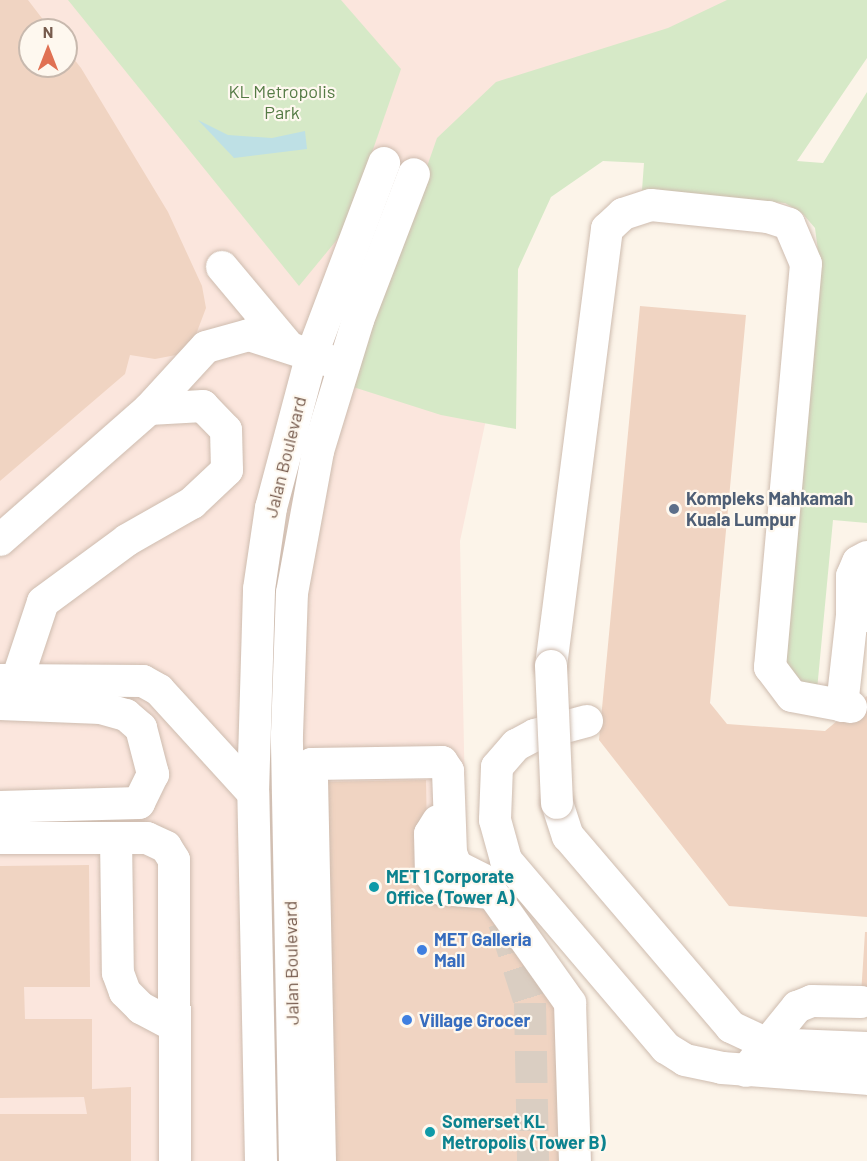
<!DOCTYPE html>
<style>
body{margin:0}
#map{position:relative;width:867px;height:1161px;overflow:hidden;background:#fcf4e9;font-family:Barlow,sans-serif}
div>[style]{position:absolute}
.commercial>*{inset:0;background:#fbe6dd}
.green>*{inset:0;background:#d6e9c7}
.water>*{inset:0;background:#bee0e5}
.building>*{inset:0;background:#f0d4c2}
.minor-tunnel>*{height:32px;margin-top:-16px;transform-origin:0;background:repeating-linear-gradient(90deg,#dacec2 0 32px,transparent 0 48px)}
.roads{filter:drop-shadow(0 0 2px #cebcaf) drop-shadow(0 0 2px #cebcaf)}
.minor>*{height:32px;margin:-16px;padding:0 16px;transform-origin:16px;border-radius:16px;background:#fff}
.bridges{filter:drop-shadow(0 0 2px #cebcaf) drop-shadow(0 0 2px #cebcaf)}
.minor-bridge>*{height:32px;margin:-16px;padding:0 16px;transform-origin:16px;border-radius:16px;background:#fff}
.dots>*{width:16px;height:16px;translate:-50% -50%;box-sizing:border-box;border:3px solid #fef8ef;border-radius:50%}
span{translate:-50% -50%;white-space:nowrap;text-align:center;line-height:1.15;-webkit-text-stroke:4.5px #fef8ef;paint-order:stroke}
.park-label{font-size:18px;color:#557b45}
.street-label{font-size:18px;color:#765b4d}
.service-label{font-size:18px;color:#4e5e75;font-weight:700}
.left{translate:0 -50%;text-align:left}
.culture-label{font-size:18px;color:#0d838f;font-weight:700}
.shop-label{font-size:18px;color:#366cbe;font-weight:700}
.north{position:absolute;left:18px;top:18px;width:60px;height:60px;box-sizing:border-box;background:#fef8ef;border:2px solid #c8b9ae;border-radius:50%;rotate:0deg;font-size:16px;font-weight:700;line-height:24px;text-align:center;color:#765b4d}
.north::after{content:'';display:block;margin:auto;width:21px;height:27px;background:#e07153;clip-path:polygon(50% 0,100% 100%,50% 72%,0 100%)}
</style>
<div id="map">
<div class="commercial">
<i style="clip-path:polygon(evenodd,0 0,867px 0,536px 186px,460px 541px,466px 852px,581px 989px,592px 1161px,0 1161px,0 0,30px 30px,66px 30px,66px 66px,30px 66px,30px 30px)"></i>
</div>
<div class="green">
<i style="clip-path:polygon(68px 0,341px 0,401px 69px,345px 230px,299px 286px)"></i>
<i style="clip-path:polygon(727px 0,867px 0,867px 58px,797px 161px,823px 163px,867px 92px,867px 523px,833px 520px,817px 690px,801px 686px,783px 660px,820px 267px,815px 228px,802px 213px,785px 203px,642px 190px,644px 163px,603px 161px,551px 197px,518px 269px,516px 429px,441px 415px,350px 386px,437px 138px,496px 82px,668px 28px)"></i>
</div>
<div class="water">
<i style="clip-path:polygon(198px 120px,228px 135px,272px 138px,305px 131px,307px 149px,234px 158px)"></i>
</div>
<div class="building">
<i style="clip-path:polygon(0 0,28px 0,51px 30px,30px 30px,30px 66px,66px 66px,66px 49px,81px 68px,168px 212px,202px 286px,206px 308px,192px 345px,176px 355px,155px 359px,130px 355px,125px 374px,0 481px)"></i>
<i style="clip-path:polygon(640px 306px,746px 315px,710px 703px,727px 724px,825px 731px,867px 696px,867px 917px,729px 906px,599px 740px)"></i>
<i style="clip-path:polygon(426px 780px,428px 892px,486px 894px,557px 1006px,559px 1161px,329px 1161px,318px 782px)"></i>
<i style="clip-path:polygon(89px 865px,90px 987px,24px 987px,25px 1019px,92px 1019px,92px 1089px,131px 1087px,131px 1161px,0 1161px,0 1114px,87px 1114px,84px 1097px,0 1098px,0 866px)"></i>
<i style="clip-path:polygon(865px 932px,867px 932px,867px 1011px,860px 1011px)"></i>
</div>
<div class="minor-tunnel">
<i style="left:504px;top:922px;width:85px;rotate:72.2deg"></i>
<i style="left:530px;top:1003px;width:158px;rotate:88.9deg"></i>
</div>
<div class="roads">
<div class="minor">
<i style="left:222px;top:267px;width:104px;rotate:50.1deg"></i>
<i style="left:0;top:540px;width:198px;rotate:-41.3deg"></i>
<i style="left:149px;top:409px;width:84px;rotate:-47.4deg"></i>
<i style="left:206px;top:347px;width:45px;rotate:-15.6deg"></i>
<i style="left:249px;top:335px;width:85px;rotate:17.8deg"></i>
<i style="left:867px;top:557px;width:10px;rotate:151deg"></i>
<i style="left:858px;top:562px;width:15px;rotate:113deg"></i>
<i style="left:852px;top:576px;width:39px;rotate:90deg"></i>
<i style="left:852px;top:615px;width:15px;rotate:4deg"></i>
<i style="left:551px;top:666px;width:441px;rotate:-82.7deg"></i>
<i style="left:607px;top:229px;width:22px;rotate:-43deg"></i>
<i style="left:623px;top:214px;width:29px;rotate:-18deg"></i>
<i style="left:651px;top:205px;width:118px;rotate:5.9deg"></i>
<i style="left:768px;top:217px;width:22px;rotate:18deg"></i>
<i style="left:789px;top:224px;width:43px;rotate:67deg"></i>
<i style="left:806px;top:264px;width:405px;rotate:95.1deg"></i>
<i style="left:770px;top:667px;width:36px;rotate:53deg"></i>
<i style="left:792px;top:696px;width:60px;rotate:10.6deg"></i>
<i style="left:0;top:680px;width:143px;rotate:0.4deg"></i>
<i style="left:143px;top:681px;width:18px;rotate:29deg"></i>
<i style="left:159px;top:690px;width:139px;rotate:47.6deg"></i>
<i style="left:17px;top:680px;width:82px;rotate:-71.6deg"></i>
<i style="left:43px;top:602px;width:104px;rotate:-36.4deg"></i>
<i style="left:127px;top:540px;width:75px;rotate:-29.6deg"></i>
<i style="left:192px;top:503px;width:48px;rotate:-43.3deg"></i>
<i style="left:227px;top:470px;width:40px;rotate:-91.4deg"></i>
<i style="left:226px;top:430px;width:33px;rotate:-134deg"></i>
<i style="left:203px;top:406px;width:54px;rotate:176.8deg"></i>
<i style="left:0;top:704px;width:101px;rotate:2.3deg"></i>
<i style="left:101px;top:708px;width:26px;rotate:16deg"></i>
<i style="left:126px;top:715px;width:20px;rotate:41deg"></i>
<i style="left:141px;top:728px;width:48px;rotate:75.4deg"></i>
<i style="left:153px;top:774px;width:32px;rotate:116deg"></i>
<i style="left:139px;top:803px;width:139px;rotate:178.4deg"></i>
<i style="left:842px;top:706px;width:92px;rotate:-83.7deg"></i>
<i style="left:587px;top:721px;width:54px;rotate:164.9deg"></i>
<i style="left:535px;top:735px;width:21px;rotate:152deg"></i>
<i style="left:516px;top:745px;width:29px;rotate:131deg"></i>
<i style="left:497px;top:767px;width:53px;rotate:92.2deg"></i>
<i style="left:495px;top:820px;width:41px;rotate:74.6deg"></i>
<i style="left:506px;top:860px;width:247px;rotate:49.6deg"></i>
<i style="left:666px;top:1048px;width:22px;rotate:32deg"></i>
<i style="left:685px;top:1060px;width:38px;rotate:12deg"></i>
<i style="left:722px;top:1068px;width:145px;rotate:4.3deg"></i>
<i style="left:557px;top:803px;width:35px;rotate:72deg"></i>
<i style="left:568px;top:836px;width:251px;rotate:49.5deg"></i>
<i style="left:731px;top:1027px;width:40px;rotate:25deg"></i>
<i style="left:767px;top:1044px;width:34px;rotate:128deg"></i>
<i style="left:438px;top:821px;width:15px;rotate:122deg"></i>
<i style="left:430px;top:834px;width:41px;rotate:88.6deg"></i>
<i style="left:431px;top:875px;width:17px;rotate:54deg"></i>
<i style="left:441px;top:889px;width:51px;rotate:4.5deg"></i>
<i style="left:0;top:838px;width:147px"></i>
<i style="left:147px;top:838px;width:21px;rotate:25deg"></i>
<i style="left:166px;top:847px;width:15px;rotate:58deg"></i>
<i style="left:174px;top:860px;width:301px;rotate:89.8deg"></i>
<i style="left:116px;top:838px;width:135px;rotate:89.2deg"></i>
<i style="left:118px;top:973px;width:20px;rotate:70deg"></i>
<i style="left:125px;top:992px;width:23px;rotate:45deg"></i>
<i style="left:141px;top:1008px;width:38px;rotate:28deg"></i>
<i style="left:767px;top:1044px;width:48px;rotate:-51deg"></i>
<i style="left:797px;top:1007px;width:16px;rotate:-22deg"></i>
<i style="left:812px;top:1001px;width:49px;rotate:1.2deg"></i>
<i style="left:767px;top:1044px;width:100px;rotate:2.3deg"></i>
<i style="left:261px;top:1161px;width:368px;rotate:-91.2deg"></i>
<i style="left:253px;top:793px;width:204px;rotate:-88.3deg"></i>
<i style="left:259px;top:589px;width:82px;rotate:-81.6deg"></i>
<i style="left:271px;top:508px;width:159px;rotate:-75.1deg"></i>
<i style="left:312px;top:354px;width:204px;rotate:-69.3deg"></i>
<i style="left:295px;top:1161px;width:426px;rotate:-91.1deg"></i>
<i style="left:287px;top:735px;width:142px;rotate:-88deg"></i>
<i style="left:292px;top:593px;width:144px;rotate:-79.6deg"></i>
<i style="left:318px;top:451px;width:137px;rotate:-73deg"></i>
<i style="left:358px;top:320px;width:156px;rotate:-69deg"></i>
<i style="left:320px;top:1161px;width:397px;rotate:-91.2deg"></i>
<i style="left:312px;top:764px;width:130px;rotate:-0.9deg"></i>
<i style="left:442px;top:762px;width:11px;rotate:56deg"></i>
<i style="left:448px;top:771px;width:82px;rotate:87.9deg"></i>
<i style="left:451px;top:853px;width:14px;rotate:69deg"></i>
<i style="left:456px;top:866px;width:30px;rotate:27deg"></i>
<i style="left:483px;top:880px;width:151px;rotate:54.7deg"></i>
<i style="left:570px;top:1003px;width:158px;rotate:88.2deg"></i>
</div>
</div>
<div class="bridges">
<div class="minor-bridge">
<i style="left:551px;top:666px;width:137px;rotate:87.5deg"></i>
</div>
</div>
<div class="dots">
<i style="left:674px;top:509px;background:#5c6f8a"></i>
<i style="left:374px;top:887px;background:#0f9aa8"></i>
<i style="left:422px;top:950px;background:#3f7fe0"></i>
<i style="left:407px;top:1020px;background:#3f7fe0"></i>
<i style="left:430px;top:1132px;background:#0f9aa8"></i>
</div>
<div class="park-label">
<span style="left:282px;top:102px">KL Metropolis<br>Park</span>
</div>
<div class="street-label">
<span style="left:285px;top:457px;rotate:-76deg">Jalan Boulevard</span>
<span style="left:291px;top:963px;rotate:-91deg">Jalan Boulevard</span>
</div>
<div class="service-label">
<span class="left" style="left:686px;top:509px">Kompleks Mahkamah<br>Kuala Lumpur</span>
</div>
<div class="culture-label">
<span class="left" style="left:386px;top:887px">MET 1 Corporate<br>Office (Tower A)</span>
<span class="left" style="left:442px;top:1132px">Somerset KL<br>Metropolis (Tower B)</span>
</div>
<div class="shop-label">
<span class="left" style="left:434px;top:950px">MET Galleria<br>Mall</span>
<span class="left" style="left:419px;top:1020px">Village Grocer</span>
</div>
<div class="north">N</div>
</div>
